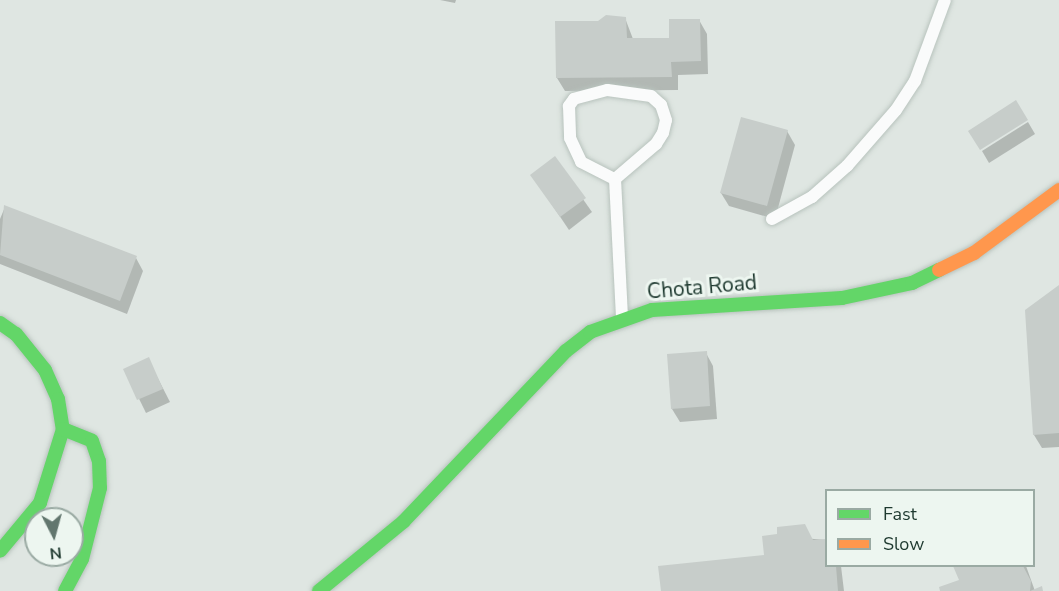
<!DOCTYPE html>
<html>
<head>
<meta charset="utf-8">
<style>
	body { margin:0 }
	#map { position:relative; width:1059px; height:591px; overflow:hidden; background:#dfe6e2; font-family:"Nunito Sans",sans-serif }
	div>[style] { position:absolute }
	.shadow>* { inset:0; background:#0003 }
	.building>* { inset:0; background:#c7cdca }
	.roads { filter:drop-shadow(0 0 2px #b8c3bd) drop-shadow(0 0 2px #b8c3bd) }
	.lane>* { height:12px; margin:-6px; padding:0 6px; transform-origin:6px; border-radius:6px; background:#fafbfb }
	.fast>* { height:14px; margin:-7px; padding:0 7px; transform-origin:7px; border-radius:7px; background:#63d668 }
	.slow>* { height:14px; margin:-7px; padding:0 7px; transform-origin:7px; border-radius:7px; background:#ff974d }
	span { translate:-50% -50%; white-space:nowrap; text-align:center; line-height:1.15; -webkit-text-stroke:6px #edf6f0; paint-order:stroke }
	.street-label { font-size:21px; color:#1e392f }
	.legend { position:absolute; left:825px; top:489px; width:210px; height:78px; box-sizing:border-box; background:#edf6f0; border:2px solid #9aaaa3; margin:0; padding:8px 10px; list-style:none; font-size:18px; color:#1e392f }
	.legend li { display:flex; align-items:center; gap:12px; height:30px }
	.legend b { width:30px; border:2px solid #9aaaa3 }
	.north { position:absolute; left:24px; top:507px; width:60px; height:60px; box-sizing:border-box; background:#edf6f0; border:2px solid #9aaaa3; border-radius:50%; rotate:174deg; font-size:16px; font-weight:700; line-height:24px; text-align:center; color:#1e392f }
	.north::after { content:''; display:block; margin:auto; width:21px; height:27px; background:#62766e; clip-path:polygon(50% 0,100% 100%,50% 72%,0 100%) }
</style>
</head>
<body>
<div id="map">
	<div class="shadow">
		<div style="clip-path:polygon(440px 0,456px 0,455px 3px)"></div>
		<div style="clip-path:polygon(625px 18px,633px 39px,670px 39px,699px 20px,707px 34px,708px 74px,678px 75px,678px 90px,565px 91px,557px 78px,598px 22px)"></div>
		<div style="clip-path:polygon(1028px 122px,1035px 134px,989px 163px,982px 151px)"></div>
		<div style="clip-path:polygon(787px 131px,795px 145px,775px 219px,729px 206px,721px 193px)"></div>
		<div style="clip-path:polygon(554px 158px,592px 212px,569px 230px,532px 175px)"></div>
		<div style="clip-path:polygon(5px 207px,136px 258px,143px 271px,127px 314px,0 264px,0 219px)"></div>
		<div style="clip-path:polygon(1059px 287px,1059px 447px,1042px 448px,1034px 435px)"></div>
		<div style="clip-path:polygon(706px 353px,713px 366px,717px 419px,680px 422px,672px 409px)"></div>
		<div style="clip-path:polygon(148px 359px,170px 402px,146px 413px,125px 370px)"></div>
		<div style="clip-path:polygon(779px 536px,826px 540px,826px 566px,841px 566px,844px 591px,662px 591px,766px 556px)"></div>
		<div style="clip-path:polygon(955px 566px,1026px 566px,1035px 591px,1042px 591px,942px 591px,961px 581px)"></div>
	</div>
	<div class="building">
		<div style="clip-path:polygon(606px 15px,626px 17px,627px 38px,669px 38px,669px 19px,700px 19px,701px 61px,671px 62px,672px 77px,556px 78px,555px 21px,598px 21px)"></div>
		<div style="clip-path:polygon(1016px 100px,1028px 120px,980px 150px,968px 131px)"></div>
		<div style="clip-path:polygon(741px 117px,788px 130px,767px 206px,720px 193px)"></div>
		<div style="clip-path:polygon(555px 156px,586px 198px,560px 217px,530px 175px)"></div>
		<div style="clip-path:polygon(4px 205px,137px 256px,120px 301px,0 255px)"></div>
		<div style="clip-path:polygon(1059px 285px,1059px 433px,1033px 435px,1025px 310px)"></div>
		<div style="clip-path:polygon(707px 351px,710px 406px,671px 409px,667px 354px)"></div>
		<div style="clip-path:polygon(149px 357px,163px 389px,137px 400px,123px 369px)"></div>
		<div style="clip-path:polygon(805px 524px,813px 540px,826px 539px,826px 566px,836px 566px,838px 591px,661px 591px,658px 566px,764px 555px,762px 536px,777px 534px,777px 527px)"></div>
		<div style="clip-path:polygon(953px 566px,1023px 566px,1031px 581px,1030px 591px,1042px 586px,1043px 591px,940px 591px,939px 587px,959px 580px)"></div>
	</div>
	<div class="roads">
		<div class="lane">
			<div style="left:615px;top:179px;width:54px;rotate:-40.5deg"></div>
			<div style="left:656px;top:144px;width:13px;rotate:-58deg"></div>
			<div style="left:663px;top:133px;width:13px;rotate:-77deg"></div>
			<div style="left:666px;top:120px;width:16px;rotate:-108deg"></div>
			<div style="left:661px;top:105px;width:13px;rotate:-138deg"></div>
			<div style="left:651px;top:96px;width:44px;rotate:-172.2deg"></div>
			<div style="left:607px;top:90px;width:34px;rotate:165deg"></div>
			<div style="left:574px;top:99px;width:9px;rotate:126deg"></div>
			<div style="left:569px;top:106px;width:32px;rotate:88deg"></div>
			<div style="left:570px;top:138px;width:26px;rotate:65deg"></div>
			<div style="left:581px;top:162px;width:38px;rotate:27deg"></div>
			<div style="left:615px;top:179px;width:138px;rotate:87.1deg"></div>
			<div style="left:772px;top:219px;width:46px;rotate:-28.8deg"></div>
			<div style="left:812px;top:197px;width:47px;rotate:-41.5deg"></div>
			<div style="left:847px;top:166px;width:74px;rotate:-48.8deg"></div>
			<div style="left:896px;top:110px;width:35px;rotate:-57deg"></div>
			<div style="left:915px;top:81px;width:86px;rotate:-69.7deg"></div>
		</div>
		<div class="fast">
			<div style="left:0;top:323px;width:19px;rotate:35deg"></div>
			<div style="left:16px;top:334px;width:46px;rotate:51.1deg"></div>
			<div style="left:45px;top:370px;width:32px;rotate:66deg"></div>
			<div style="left:58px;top:399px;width:30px;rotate:81deg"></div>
			<div style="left:63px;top:429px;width:77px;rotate:107.3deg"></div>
			<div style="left:40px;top:503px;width:62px;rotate:129.8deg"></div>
			<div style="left:63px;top:429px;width:31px;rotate:22deg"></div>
			<div style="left:92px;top:441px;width:21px;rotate:71deg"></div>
			<div style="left:99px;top:461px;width:27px;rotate:88deg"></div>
			<div style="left:100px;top:488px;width:73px;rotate:104.2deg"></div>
			<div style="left:82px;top:559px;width:36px;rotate:118deg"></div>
			<div style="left:319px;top:591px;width:109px;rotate:-39.4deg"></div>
			<div style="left:403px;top:522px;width:236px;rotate:-46.4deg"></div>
			<div style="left:566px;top:351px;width:31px;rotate:-38deg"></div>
			<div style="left:590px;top:332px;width:66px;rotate:-19.5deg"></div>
			<div style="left:652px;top:310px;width:190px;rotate:-3.6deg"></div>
			<div style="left:842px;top:298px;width:72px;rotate:-12.1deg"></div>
			<div style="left:912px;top:283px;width:30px;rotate:-26deg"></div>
		</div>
		<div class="slow">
			<div style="left:939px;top:270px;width:39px;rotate:-26deg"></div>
			<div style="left:974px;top:253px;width:106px;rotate:-36.5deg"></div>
		</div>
	</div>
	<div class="street-label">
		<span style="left:702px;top:287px;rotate:-5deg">Chota Road</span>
	</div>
	<ul class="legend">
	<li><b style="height:8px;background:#63d668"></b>Fast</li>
	<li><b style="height:8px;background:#ff974d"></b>Slow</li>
	</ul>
	<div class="north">N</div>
</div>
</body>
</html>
